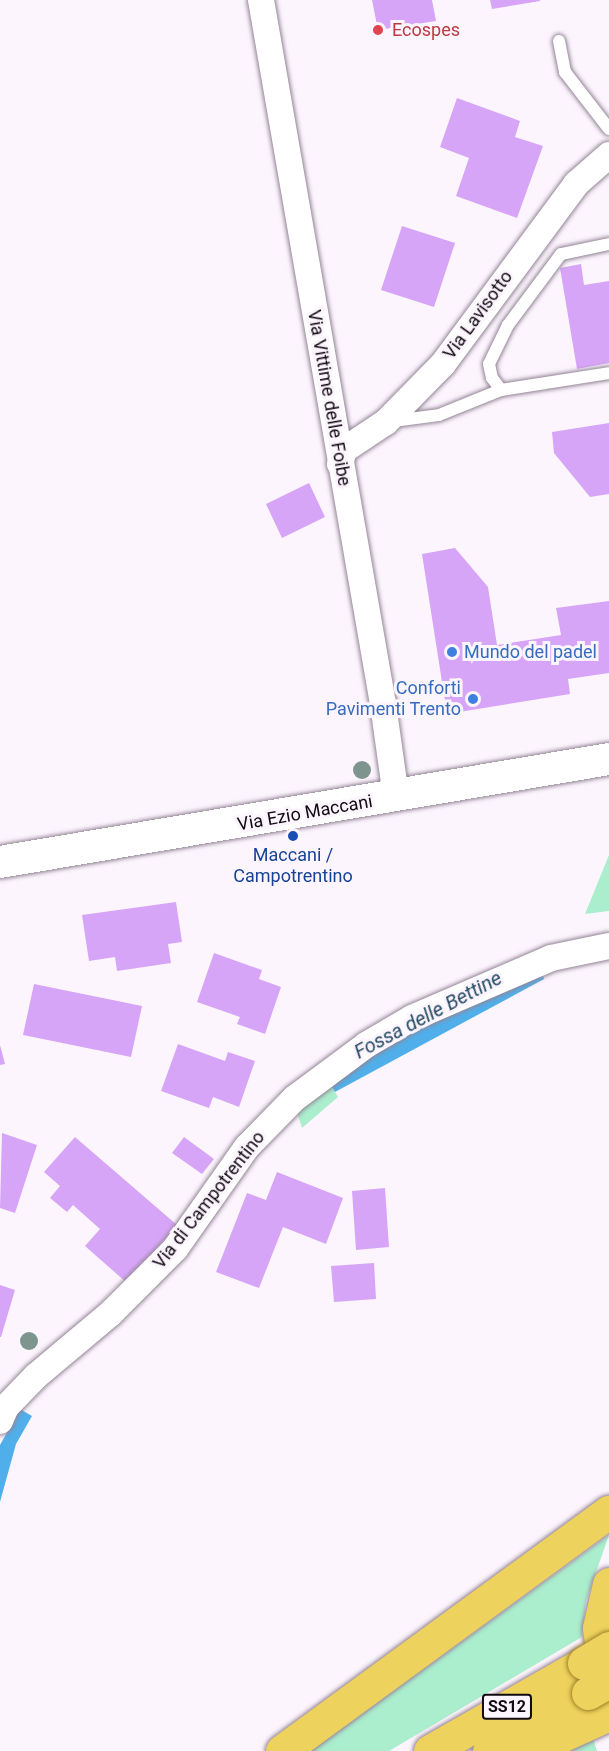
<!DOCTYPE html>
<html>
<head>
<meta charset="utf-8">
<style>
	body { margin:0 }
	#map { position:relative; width:609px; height:1751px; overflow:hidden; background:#fcf5fd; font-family:Roboto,sans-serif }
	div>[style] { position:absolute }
	.green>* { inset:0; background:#aaeece }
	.water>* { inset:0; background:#50afea }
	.building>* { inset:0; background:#d7a5f7 }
	.roads { filter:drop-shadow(0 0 2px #948497) drop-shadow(0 0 2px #948497) }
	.service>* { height:12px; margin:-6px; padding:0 6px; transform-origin:6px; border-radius:6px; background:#fff }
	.minor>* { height:26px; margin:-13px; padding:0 13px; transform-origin:13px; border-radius:13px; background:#fff }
	.tertiary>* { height:32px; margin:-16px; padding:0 16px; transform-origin:16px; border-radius:16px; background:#fff }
	.trunk>* { height:33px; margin:-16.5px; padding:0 16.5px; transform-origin:16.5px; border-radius:16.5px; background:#eed25e }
	.bridges { filter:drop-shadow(0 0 2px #9e8529) drop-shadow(0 0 2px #9e8529) }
	.trunk-bridge>* { height:33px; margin:-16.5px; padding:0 16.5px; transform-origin:16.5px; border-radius:16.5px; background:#eed25e }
	.trees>* { width:18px; height:18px; margin:-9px; border-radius:50%; background:#7e958e }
	.dots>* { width:16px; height:16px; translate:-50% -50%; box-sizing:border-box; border:3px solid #fcf5fd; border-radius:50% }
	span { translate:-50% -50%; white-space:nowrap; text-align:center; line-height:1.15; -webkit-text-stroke:6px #fcf5fd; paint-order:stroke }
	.shield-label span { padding:2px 4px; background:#fcf5fd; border:2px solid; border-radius:4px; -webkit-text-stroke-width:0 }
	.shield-label { font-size:16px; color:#100a11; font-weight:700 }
	.health-label { font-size:18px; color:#be3a42 }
	.left { translate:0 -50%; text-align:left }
	.street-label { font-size:18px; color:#100a11 }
	.shop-label { font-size:18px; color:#366cbe }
	.right { translate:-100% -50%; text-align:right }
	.transit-label { font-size:18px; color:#164399 }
	.water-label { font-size:20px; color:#244b64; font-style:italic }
</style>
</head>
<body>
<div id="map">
	<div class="green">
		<div style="clip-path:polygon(609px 855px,609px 911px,585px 914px)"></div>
		<div style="clip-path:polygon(331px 1086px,338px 1097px,302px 1128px,297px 1112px)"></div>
		<div style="clip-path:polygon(609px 1535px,586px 1601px,582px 1637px,389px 1751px,311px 1751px)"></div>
		<div style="clip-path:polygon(593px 1738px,597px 1751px,565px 1751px)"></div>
	</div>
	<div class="water">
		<div style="clip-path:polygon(541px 969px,544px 979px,335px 1092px,328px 1081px,409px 1034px)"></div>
		<div style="clip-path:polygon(20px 1409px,32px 1416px,16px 1444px,0 1502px,0 1445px)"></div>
	</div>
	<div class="building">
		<div style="clip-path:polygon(372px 0,432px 0,436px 21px,378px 30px)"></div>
		<div style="clip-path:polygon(490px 0,540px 0,540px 1px,492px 9px)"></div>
		<div style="clip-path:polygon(457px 98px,520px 121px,515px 137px,543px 146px,517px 218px,456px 196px,469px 158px,440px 147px)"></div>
		<div style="clip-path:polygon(402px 226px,455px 243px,434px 307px,381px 290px)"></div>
		<div style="clip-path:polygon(581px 264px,584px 285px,609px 281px,609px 363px,577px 369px,560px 268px)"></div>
		<div style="clip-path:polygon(609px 423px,609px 494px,590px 497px,554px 453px,552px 432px)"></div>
		<div style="clip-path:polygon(309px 483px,325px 517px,282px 538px,266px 504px)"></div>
		<div style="clip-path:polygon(455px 548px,488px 587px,497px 645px,561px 635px,556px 608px,609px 601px,609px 673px,568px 679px,570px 694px,447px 714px,422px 554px)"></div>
		<div style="clip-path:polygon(176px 902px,182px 942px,168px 944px,171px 963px,117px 971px,115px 957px,89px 961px,82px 915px)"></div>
		<div style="clip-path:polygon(214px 953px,262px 970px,259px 979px,281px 987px,265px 1034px,237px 1024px,240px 1017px,197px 1002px)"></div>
		<div style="clip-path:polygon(34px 984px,142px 1006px,131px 1057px,23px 1035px)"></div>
		<div style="clip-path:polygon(178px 1044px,225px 1061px,228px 1052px,255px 1061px,239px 1107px,213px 1097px,209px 1108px,161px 1091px)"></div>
		<div style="clip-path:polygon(0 1045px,5px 1064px,0 1065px)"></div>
		<div style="clip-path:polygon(2px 1133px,37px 1145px,15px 1213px,0 1208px)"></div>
		<div style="clip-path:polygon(75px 1137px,177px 1225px,127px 1283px,85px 1246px,100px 1229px,73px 1205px,67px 1212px,50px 1198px,60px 1186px,44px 1172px)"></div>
		<div style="clip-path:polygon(184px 1137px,214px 1159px,202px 1174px,172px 1153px)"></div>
		<div style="clip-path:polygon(277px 1172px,343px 1198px,326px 1244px,283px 1227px,259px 1288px,216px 1272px,247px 1193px,266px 1200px)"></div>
		<div style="clip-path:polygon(385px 1188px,389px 1247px,356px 1250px,352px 1191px)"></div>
		<div style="clip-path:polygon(374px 1263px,376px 1299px,334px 1302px,331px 1266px)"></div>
		<div style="clip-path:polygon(0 1285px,15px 1290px,1px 1337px,0 1337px)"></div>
	</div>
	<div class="roads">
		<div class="service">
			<div style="left:559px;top:41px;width:32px;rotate:79deg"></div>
			<div style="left:565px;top:72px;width:72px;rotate:52.3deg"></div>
			<div style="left:609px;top:244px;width:49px;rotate:168.2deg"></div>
			<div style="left:561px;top:254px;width:89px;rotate:126.7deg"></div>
			<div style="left:508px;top:325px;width:43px;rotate:116deg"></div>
			<div style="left:489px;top:364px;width:14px;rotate:78deg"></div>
			<div style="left:492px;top:378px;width:15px;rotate:53deg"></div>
			<div style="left:501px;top:390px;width:109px;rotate:-8.9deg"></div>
			<div style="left:393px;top:421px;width:46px;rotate:-7.4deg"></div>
			<div style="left:439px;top:415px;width:67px;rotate:-22deg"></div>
		</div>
		<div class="minor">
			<div style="left:261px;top:0;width:714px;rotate:80.17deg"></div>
			<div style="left:383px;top:704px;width:94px;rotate:82deg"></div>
			<div style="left:340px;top:464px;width:15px;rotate:-74deg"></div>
			<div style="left:344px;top:450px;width:50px;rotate:-33.7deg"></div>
			<div style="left:386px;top:422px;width:81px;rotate:-45.5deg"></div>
			<div style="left:443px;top:364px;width:224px;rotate:-53.5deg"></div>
			<div style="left:576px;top:184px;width:44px;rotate:-41.3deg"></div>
			<div style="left:0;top:1421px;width:15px;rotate:-67deg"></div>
			<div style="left:6px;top:1407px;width:43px;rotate:-45.9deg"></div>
			<div style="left:36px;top:1376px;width:98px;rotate:-40deg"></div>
			<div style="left:111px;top:1313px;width:91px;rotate:-45deg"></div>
			<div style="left:175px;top:1249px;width:125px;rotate:-54.8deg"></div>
			<div style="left:247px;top:1147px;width:69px;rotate:-45.6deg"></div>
			<div style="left:295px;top:1098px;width:89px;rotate:-36.7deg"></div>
			<div style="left:366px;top:1045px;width:53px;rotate:-30.4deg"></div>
			<div style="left:412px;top:1018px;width:151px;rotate:-23.3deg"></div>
			<div style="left:551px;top:958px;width:59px;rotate:-11.7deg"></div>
		</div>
		<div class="tertiary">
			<div style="left:0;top:862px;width:618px;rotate:-9.6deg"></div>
		</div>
		<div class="trunk">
			<div style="left:606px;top:1678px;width:50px;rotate:-98deg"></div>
			<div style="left:599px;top:1628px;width:45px;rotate:-77.2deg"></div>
			<div style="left:282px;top:1751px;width:405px;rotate:-36.2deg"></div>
			<div style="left:430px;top:1751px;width:177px;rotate:-29.7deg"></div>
			<div style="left:489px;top:1751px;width:115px;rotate:-30.4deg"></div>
			<div style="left:528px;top:1751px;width:89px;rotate:-24.6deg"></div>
		</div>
	</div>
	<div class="bridges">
		<div class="trunk-bridge">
			<div style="left:584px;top:1663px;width:29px;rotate:-31deg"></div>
			<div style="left:588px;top:1693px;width:24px;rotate:-30deg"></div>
		</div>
	</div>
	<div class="trees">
		<div style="left:362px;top:770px"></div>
		<div style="left:29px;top:1341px"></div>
	</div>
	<div class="dots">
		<div style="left:378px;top:30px;background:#e0444e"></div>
		<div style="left:452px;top:652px;background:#3f7fe0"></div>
		<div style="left:473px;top:699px;background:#3f7fe0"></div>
		<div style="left:293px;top:836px;background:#1a4fb4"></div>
	</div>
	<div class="shield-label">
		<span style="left:507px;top:1707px">SS12</span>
	</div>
	<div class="health-label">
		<span class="left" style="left:392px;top:30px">Ecospes</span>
	</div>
	<div class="street-label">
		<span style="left:478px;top:315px;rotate:-54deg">Via Lavisotto</span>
		<span style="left:329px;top:398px;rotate:80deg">Via Vittime delle Foibe</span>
		<span style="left:305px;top:813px;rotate:-10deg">Via Ezio Maccani</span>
		<span style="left:209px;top:1200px;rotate:-52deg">Via di Campotrentino</span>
	</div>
	<div class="shop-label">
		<span class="left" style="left:464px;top:652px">Mundo del padel</span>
		<span class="right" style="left:461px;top:699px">Conforti<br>Pavimenti Trento</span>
	</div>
	<div class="transit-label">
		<span style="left:293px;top:866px">Maccani /<br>Campotrentino</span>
	</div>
	<div class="water-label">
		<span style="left:428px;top:1015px;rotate:-28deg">Fossa delle Bettine</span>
	</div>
</div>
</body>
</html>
